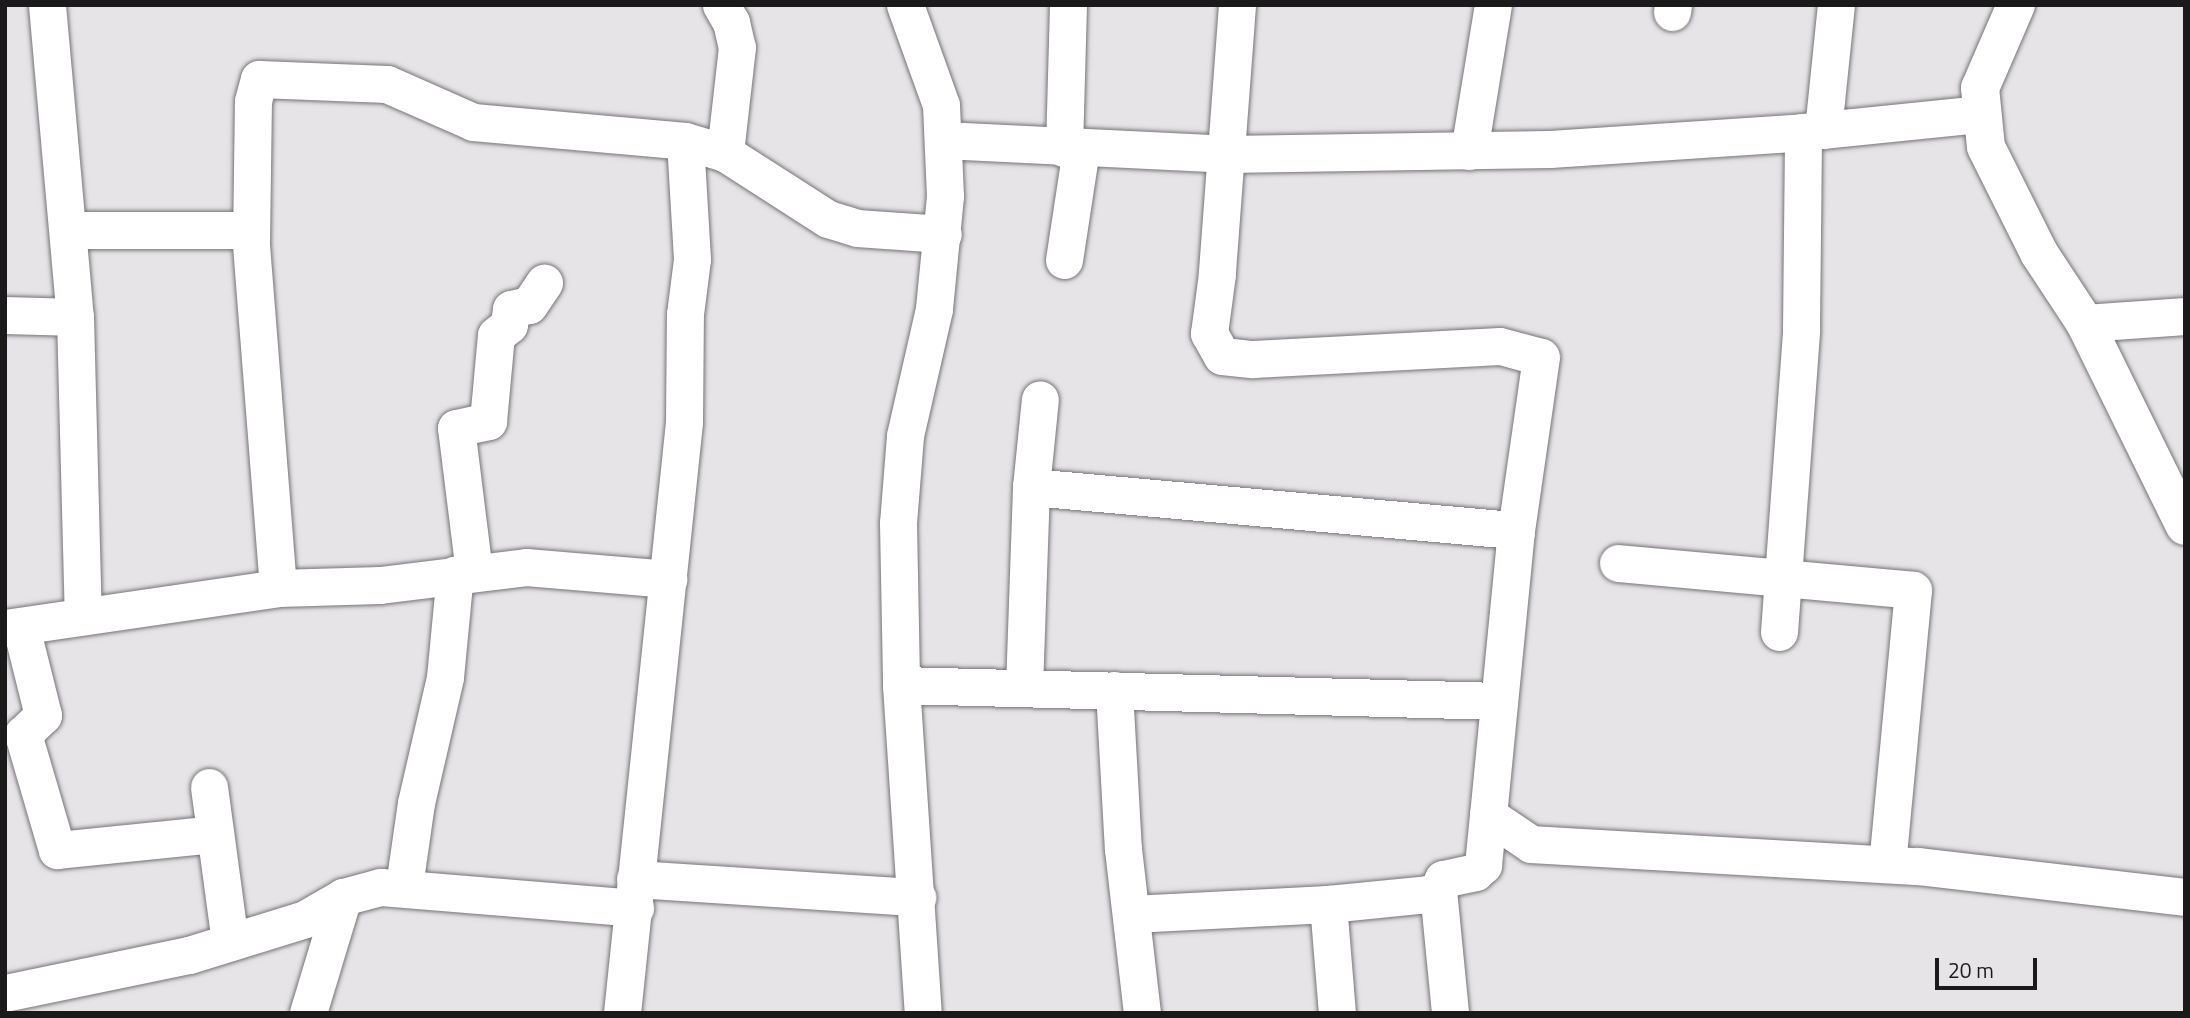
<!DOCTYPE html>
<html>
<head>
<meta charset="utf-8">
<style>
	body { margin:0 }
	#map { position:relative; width:2190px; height:1018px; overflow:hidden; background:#e7e4e8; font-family:"Titillium Web",sans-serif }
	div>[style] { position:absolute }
	.roads { filter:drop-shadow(0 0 2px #767477) drop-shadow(0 0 2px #767477) }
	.minor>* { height:37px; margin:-18.5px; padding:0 18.5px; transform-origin:18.5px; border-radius:18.5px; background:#fff }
	.tertiary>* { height:38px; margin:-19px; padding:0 19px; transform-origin:19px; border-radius:19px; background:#fff }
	span { translate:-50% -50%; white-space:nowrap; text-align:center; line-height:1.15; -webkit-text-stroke:6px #e7e4e8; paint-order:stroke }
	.frame { position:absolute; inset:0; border:7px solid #1b1a1b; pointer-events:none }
	.scale { position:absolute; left:1935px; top:958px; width:102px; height:32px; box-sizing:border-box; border:4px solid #1b1a1b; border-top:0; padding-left:9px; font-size:21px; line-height:24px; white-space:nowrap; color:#1b1a1b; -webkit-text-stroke:5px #e7e4e8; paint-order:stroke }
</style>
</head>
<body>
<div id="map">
	<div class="roads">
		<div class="minor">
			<div style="left:47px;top:5px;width:313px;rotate:84.9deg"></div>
			<div style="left:75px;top:317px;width:298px;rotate:88.5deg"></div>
			<div style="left:721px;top:5px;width:20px;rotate:60deg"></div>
			<div style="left:731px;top:22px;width:26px;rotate:77deg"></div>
			<div style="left:737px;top:47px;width:107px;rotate:96.5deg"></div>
			<div style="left:905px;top:5px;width:106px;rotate:70.2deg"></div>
			<div style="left:941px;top:105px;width:91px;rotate:87.5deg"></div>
			<div style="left:945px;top:196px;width:114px;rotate:95.6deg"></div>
			<div style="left:934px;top:309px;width:130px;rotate:102.9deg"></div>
			<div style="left:905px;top:436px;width:87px;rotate:94.6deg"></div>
			<div style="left:898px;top:523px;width:162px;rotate:88.9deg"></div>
			<div style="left:901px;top:685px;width:329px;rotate:86.2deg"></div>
			<div style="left:1237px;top:5px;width:270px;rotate:94.3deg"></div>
			<div style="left:1217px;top:274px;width:60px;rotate:97.7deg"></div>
			<div style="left:1209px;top:333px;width:26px;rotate:61deg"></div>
			<div style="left:1222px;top:356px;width:31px;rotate:6deg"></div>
			<div style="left:1253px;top:359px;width:247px;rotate:-3deg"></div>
			<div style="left:1500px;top:346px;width:42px;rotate:15deg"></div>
			<div style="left:1541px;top:357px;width:175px;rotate:98.2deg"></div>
			<div style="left:1516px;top:530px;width:286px;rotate:95.6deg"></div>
			<div style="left:1488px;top:815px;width:52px;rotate:34deg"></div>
			<div style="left:1531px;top:844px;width:388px;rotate:3.3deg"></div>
			<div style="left:1918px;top:866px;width:269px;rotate:6.6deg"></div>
			<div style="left:1672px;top:12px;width:7px;rotate:-82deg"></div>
			<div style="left:1823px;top:130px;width:126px;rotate:-84.1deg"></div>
			<div style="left:943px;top:140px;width:283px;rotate:2.8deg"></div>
			<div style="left:1226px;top:154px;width:324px;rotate:-0.9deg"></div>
			<div style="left:1550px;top:149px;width:254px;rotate:-3.8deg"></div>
			<div style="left:1803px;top:132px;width:178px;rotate:-5.8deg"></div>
			<div style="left:1064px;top:148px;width:143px;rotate:-88.4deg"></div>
			<div style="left:1469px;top:151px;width:148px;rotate:-80.7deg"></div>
			<div style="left:68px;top:230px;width:183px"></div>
			<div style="left:1064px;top:260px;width:112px;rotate:-81.3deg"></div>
			<div style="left:5px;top:315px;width:70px;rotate:1.6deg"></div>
			<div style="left:2085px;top:323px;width:100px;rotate:-4deg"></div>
			<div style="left:1031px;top:487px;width:487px;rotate:5.1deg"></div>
			<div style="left:1618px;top:563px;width:296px;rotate:5.2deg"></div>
			<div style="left:1913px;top:590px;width:275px;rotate:95.4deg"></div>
			<div style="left:474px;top:572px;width:145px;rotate:-97.1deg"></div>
			<div style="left:456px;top:428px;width:33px;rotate:-12deg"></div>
			<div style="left:488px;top:421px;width:86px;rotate:-84.7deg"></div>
			<div style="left:496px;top:335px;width:16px;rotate:-38deg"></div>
			<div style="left:509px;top:325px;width:16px;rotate:-83deg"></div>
			<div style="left:511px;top:309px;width:18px;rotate:-13deg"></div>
			<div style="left:529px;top:305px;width:27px;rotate:-56deg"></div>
			<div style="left:278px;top:588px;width:347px;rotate:-94.5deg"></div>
			<div style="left:251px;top:242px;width:141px;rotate:-89.2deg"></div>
			<div style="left:253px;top:101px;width:23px;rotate:-75deg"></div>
			<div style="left:259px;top:79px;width:128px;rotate:2.2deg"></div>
			<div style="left:387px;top:84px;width:94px;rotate:23.8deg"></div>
			<div style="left:473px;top:122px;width:213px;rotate:5.1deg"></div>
			<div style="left:685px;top:141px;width:42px;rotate:16.7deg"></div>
			<div style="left:725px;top:153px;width:122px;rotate:32.7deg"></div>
			<div style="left:828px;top:219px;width:30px;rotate:17deg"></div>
			<div style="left:857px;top:228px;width:86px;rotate:4deg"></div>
			<div style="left:21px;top:627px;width:91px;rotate:76deg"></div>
			<div style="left:43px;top:715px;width:28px;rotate:136deg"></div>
			<div style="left:23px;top:734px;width:121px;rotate:73.7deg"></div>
			<div style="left:57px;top:850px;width:159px;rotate:-5.8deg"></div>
			<div style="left:5px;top:628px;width:276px;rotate:-8.3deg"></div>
			<div style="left:278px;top:588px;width:102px;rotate:-1.7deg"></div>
			<div style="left:380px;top:585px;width:147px;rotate:-7deg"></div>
			<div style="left:526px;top:567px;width:143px;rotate:4.8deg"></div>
			<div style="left:1779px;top:632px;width:304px;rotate:-85.8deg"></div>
			<div style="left:1801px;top:329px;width:197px;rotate:-89.4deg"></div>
			<div style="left:901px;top:685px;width:598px;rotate:1.53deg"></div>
			<div style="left:1024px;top:688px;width:201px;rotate:-88deg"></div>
			<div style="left:1031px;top:487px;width:88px;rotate:-84.2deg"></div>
			<div style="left:1114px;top:690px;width:159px;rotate:86.8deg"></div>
			<div style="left:1123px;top:849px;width:165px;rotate:83.4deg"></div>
			<div style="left:209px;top:787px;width:156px;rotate:82.3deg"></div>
			<div style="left:635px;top:879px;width:283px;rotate:3.7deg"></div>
			<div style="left:404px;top:886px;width:84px;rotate:-81.8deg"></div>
			<div style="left:416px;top:803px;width:129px;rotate:-77deg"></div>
			<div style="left:445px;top:677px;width:103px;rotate:-84.5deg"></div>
			<div style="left:1438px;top:890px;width:124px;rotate:84.4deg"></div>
			<div style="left:1328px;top:904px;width:109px;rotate:85.3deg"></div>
			<div style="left:1132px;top:914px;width:196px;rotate:-2.9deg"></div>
			<div style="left:1328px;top:904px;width:100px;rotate:-5.7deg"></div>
			<div style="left:1428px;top:894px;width:11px;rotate:-22deg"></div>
			<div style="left:1438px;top:890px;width:12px;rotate:-66deg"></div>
			<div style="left:1443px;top:879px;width:33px;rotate:-12deg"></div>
			<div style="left:1475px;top:872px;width:11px;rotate:-41deg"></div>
			<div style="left:1483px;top:865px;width:50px;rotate:-84.3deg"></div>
			<div style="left:5px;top:993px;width:188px;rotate:-11.7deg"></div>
			<div style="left:189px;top:955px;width:121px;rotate:-17.2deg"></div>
			<div style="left:305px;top:919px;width:44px;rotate:-30.1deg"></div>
			<div style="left:343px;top:897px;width:39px;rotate:-15deg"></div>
			<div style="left:381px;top:887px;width:255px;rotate:4.7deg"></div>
			<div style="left:308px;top:1013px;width:121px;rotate:-73.2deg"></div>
			<div style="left:622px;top:1013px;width:594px;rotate:-84.01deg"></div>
			<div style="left:684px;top:422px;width:108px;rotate:-89.5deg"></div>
			<div style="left:685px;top:314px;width:55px;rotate:-82.7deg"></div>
			<div style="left:692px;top:259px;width:118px;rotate:-93.4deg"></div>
		</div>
		<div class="tertiary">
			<div style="left:2016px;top:5px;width:90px;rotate:113.4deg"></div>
			<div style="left:1980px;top:88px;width:59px;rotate:84.2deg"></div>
			<div style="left:1986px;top:147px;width:119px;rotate:63.4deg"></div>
			<div style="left:2039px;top:253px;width:84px;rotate:56.7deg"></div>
			<div style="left:2085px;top:323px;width:226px;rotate:63.8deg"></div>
		</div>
	</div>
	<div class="frame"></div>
	<div class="scale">20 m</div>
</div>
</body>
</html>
